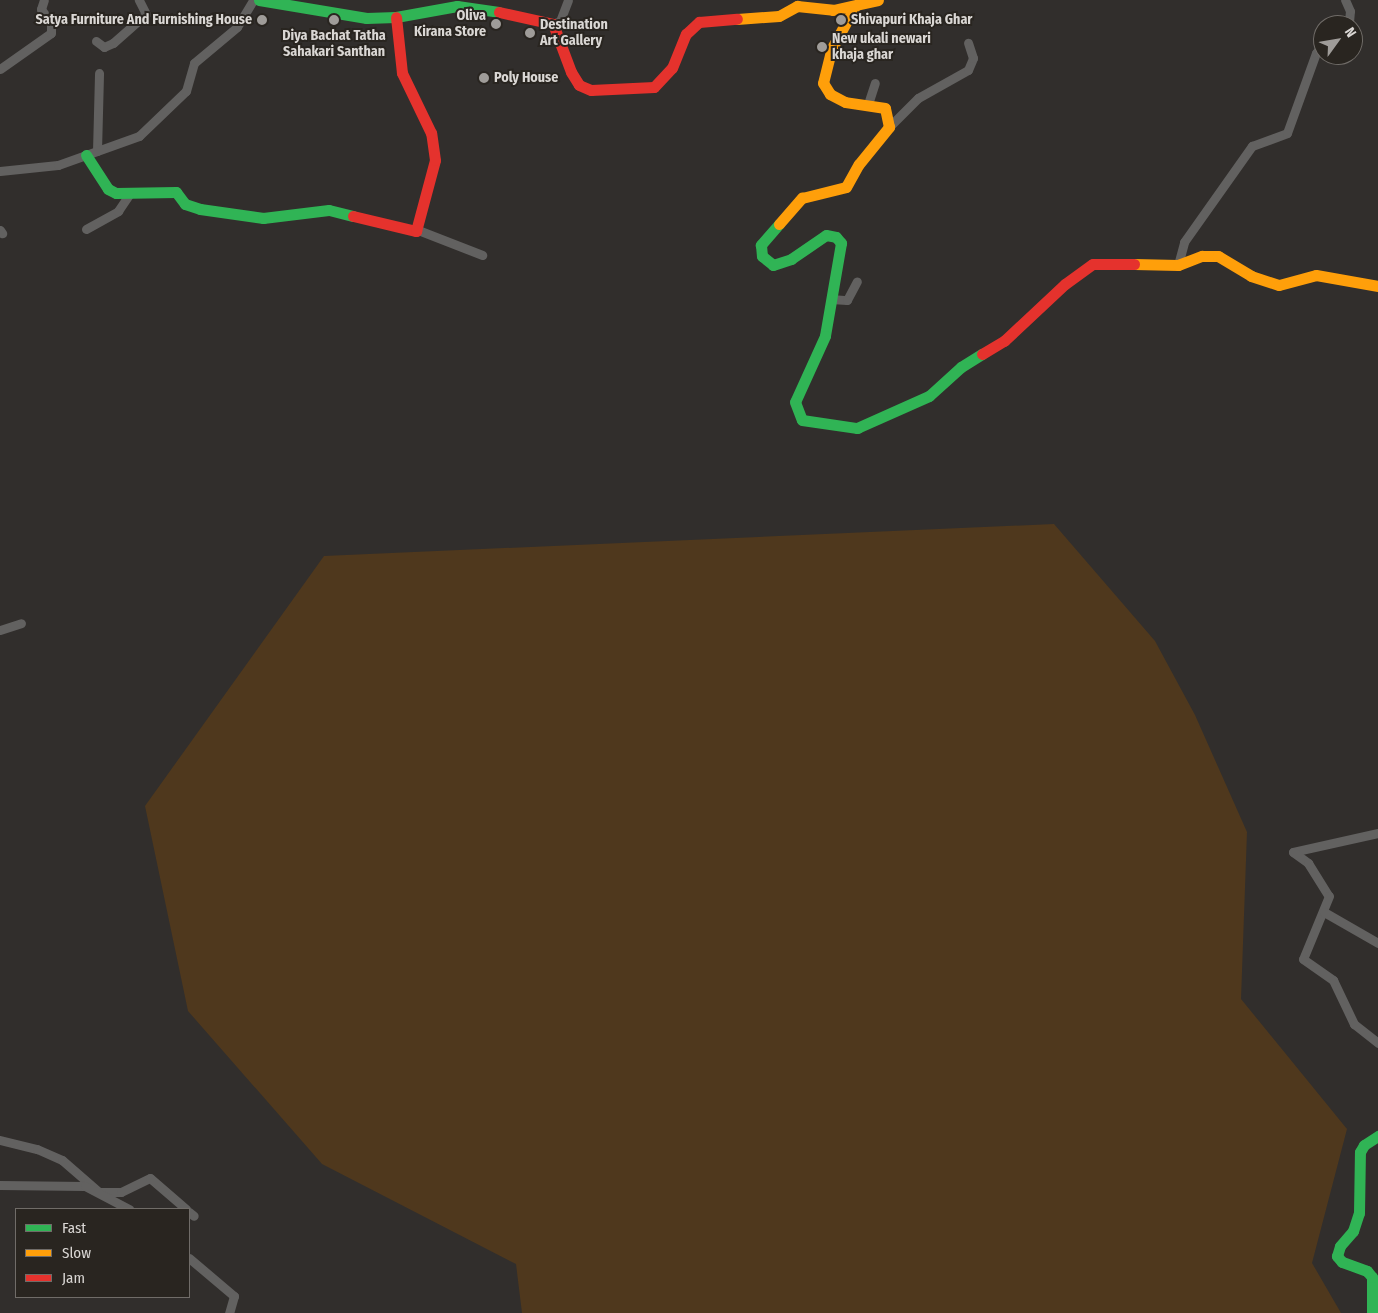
<!DOCTYPE html>
<html>
<head>
<meta charset="utf-8">
<style>
	body { margin:0 }
	#map { position:relative; width:1378px; height:1313px; overflow:hidden; background:#312e2c; font-family:"Fira Sans Condensed",sans-serif }
	div>[style] { position:absolute }
	.green>* { inset:0; background:#4f381d }
	.street>* { height:9px; margin:-4.5px; padding:0 4.5px; transform-origin:4.5px; border-radius:4.5px; background:#626160 }
	.fast>* { height:11px; margin:-5.5px; padding:0 5.5px; transform-origin:5.5px; border-radius:5.5px; background:#30b455 }
	.slow>* { height:11px; margin:-5.5px; padding:0 5.5px; transform-origin:5.5px; border-radius:5.5px; background:#ff9f0a }
	.jam>* { height:11px; margin:-5.5px; padding:0 5.5px; transform-origin:5.5px; border-radius:5.5px; background:#e5322d }
	.dots>* { width:14px; height:14px; translate:-50% -50%; box-sizing:border-box; border:2px solid #292520; border-radius:50% }
	span { translate:-50% -50%; white-space:nowrap; text-align:center; line-height:1.15; -webkit-text-stroke:4px #292520; paint-order:stroke }
	.poi-label { font-size:14px; color:#dad7d4; font-weight:700 }
	.right { translate:-100% -50%; text-align:right }
	.left { translate:0 -50%; text-align:left }
	.legend { position:absolute; left:15px; top:1208px; width:175px; height:90px; box-sizing:border-box; background:#292520; border:1px solid #706c68; margin:0; padding:6px 9px; list-style:none; font-size:15px; color:#dad7d4 }
	.legend li { display:flex; align-items:center; gap:10px; height:25px }
	.legend b { width:25px; border:1px solid #706c68 }
	.north { position:absolute; left:1313px; top:15px; width:50px; height:50px; box-sizing:border-box; background:#292520; border:1px solid #706c68; border-radius:50%; rotate:58deg; font-size:14px; font-weight:700; line-height:20px; text-align:center; color:#dad7d4 }
	.north::after { content:''; display:block; margin:auto; width:18px; height:22px; background:#9f9c99; clip-path:polygon(50% 0,100% 100%,50% 72%,0 100%) }
</style>
</head>
<body>
<div id="map">
	<div class="green">
		<div style="clip-path:polygon(1054px 524px,1155px 641px,1195px 715px,1247px 832px,1241px 999px,1347px 1129px,1312px 1263px,1341px 1313px,522px 1313px,516px 1264px,322px 1164px,188px 1011px,145px 806px,324px 556px)"></div>
	</div>
	<div class="street">
		<div style="left:553px;top:24px;width:8px;rotate:-23deg"></div>
		<div style="left:560px;top:21px;width:22px;rotate:-69deg"></div>
		<div style="left:1344px;top:25px;width:6px;rotate:-31deg"></div>
		<div style="left:1349px;top:22px;width:11px;rotate:-85deg"></div>
		<div style="left:1350px;top:11px;width:12px;rotate:-114deg"></div>
		<div style="left:96px;top:41px;width:10px;rotate:37deg"></div>
		<div style="left:104px;top:47px;width:10px;rotate:-24deg"></div>
		<div style="left:113px;top:43px;width:44px;rotate:-41.3deg"></div>
		<div style="left:146px;top:14px;width:16px;rotate:-117deg"></div>
		<div style="left:0;top:69px;width:62px;rotate:-35.2deg"></div>
		<div style="left:51px;top:33px;width:10px;rotate:-90deg"></div>
		<div style="left:51px;top:23px;width:17px;rotate:-126deg"></div>
		<div style="left:41px;top:9px;width:9px;rotate:-72deg"></div>
		<div style="left:868px;top:104px;width:22px;rotate:-72deg"></div>
		<div style="left:889px;top:127px;width:41px;rotate:-45deg"></div>
		<div style="left:918px;top:98px;width:57px;rotate:-29.2deg"></div>
		<div style="left:968px;top:70px;width:13px;rotate:-67deg"></div>
		<div style="left:973px;top:58px;width:16px;rotate:-108deg"></div>
		<div style="left:97px;top:151px;width:78px;rotate:-88.5deg"></div>
		<div style="left:0;top:171px;width:58px;rotate:-5.9deg"></div>
		<div style="left:58px;top:165px;width:86px;rotate:-19.7deg"></div>
		<div style="left:139px;top:136px;width:65px;rotate:-43.8deg"></div>
		<div style="left:186px;top:91px;width:29px;rotate:-74deg"></div>
		<div style="left:194px;top:63px;width:56px;rotate:-39.9deg"></div>
		<div style="left:237px;top:27px;width:31px;rotate:-59deg"></div>
		<div style="left:86px;top:229px;width:37px;rotate:-29deg"></div>
		<div style="left:118px;top:211px;width:23px;rotate:-56deg"></div>
		<div style="left:0;top:230px;width:4px;rotate:56deg"></div>
		<div style="left:418px;top:230px;width:69px;rotate:21.3deg"></div>
		<div style="left:1178px;top:265px;width:24px;rotate:-75deg"></div>
		<div style="left:1184px;top:242px;width:118px;rotate:-54.7deg"></div>
		<div style="left:1252px;top:146px;width:37px;rotate:-20deg"></div>
		<div style="left:1287px;top:133px;width:85px;rotate:-70.1deg"></div>
		<div style="left:1316px;top:53px;width:11px;rotate:-52deg"></div>
		<div style="left:831px;top:299px;width:16px;rotate:4deg"></div>
		<div style="left:847px;top:300px;width:21px;rotate:-62deg"></div>
		<div style="left:0;top:630px;width:22px;rotate:-18deg"></div>
		<div style="left:1378px;top:833px;width:87px;rotate:167.4deg"></div>
		<div style="left:1293px;top:852px;width:19px;rotate:36deg"></div>
		<div style="left:1308px;top:863px;width:39px;rotate:58deg"></div>
		<div style="left:1329px;top:896px;width:68px;rotate:112.4deg"></div>
		<div style="left:1303px;top:959px;width:37px;rotate:35deg"></div>
		<div style="left:1333px;top:980px;width:49px;rotate:64.5deg"></div>
		<div style="left:1354px;top:1024px;width:31px;rotate:38deg"></div>
		<div style="left:1324px;top:912px;width:62px;rotate:29.9deg"></div>
		<div style="left:0;top:1140px;width:38px;rotate:14deg"></div>
		<div style="left:37px;top:1149px;width:27px;rotate:24deg"></div>
		<div style="left:62px;top:1160px;width:49px;rotate:40.9deg"></div>
		<div style="left:99px;top:1192px;width:22px"></div>
		<div style="left:121px;top:1192px;width:32px;rotate:-26deg"></div>
		<div style="left:150px;top:1178px;width:48px;rotate:40.7deg"></div>
		<div style="left:0;top:1185px;width:85px;rotate:0.7deg"></div>
		<div style="left:85px;top:1186px;width:50px;rotate:27.6deg"></div>
		<div style="left:189px;top:1212px;width:6px;rotate:39deg"></div>
		<div style="left:189px;top:1258px;width:59px;rotate:40.2deg"></div>
		<div style="left:234px;top:1296px;width:18px;rotate:106deg"></div>
	</div>
	<div class="fast">
		<div style="left:259px;top:0;width:109px;rotate:9.5deg"></div>
		<div style="left:366px;top:18px;width:30px;rotate:-2deg"></div>
		<div style="left:396px;top:17px;width:62px;rotate:-10.2deg"></div>
		<div style="left:457px;top:6px;width:42px;rotate:8.1deg"></div>
		<div style="left:86px;top:155px;width:40px;rotate:57.1deg"></div>
		<div style="left:108px;top:189px;width:9px;rotate:27deg"></div>
		<div style="left:116px;top:193px;width:60px;rotate:-1deg"></div>
		<div style="left:176px;top:192px;width:15px;rotate:53deg"></div>
		<div style="left:185px;top:204px;width:16px;rotate:18deg"></div>
		<div style="left:200px;top:209px;width:64px;rotate:8.1deg"></div>
		<div style="left:263px;top:218px;width:66px;rotate:-6.9deg"></div>
		<div style="left:329px;top:210px;width:25px;rotate:14deg"></div>
		<div style="left:779px;top:224px;width:28px;rotate:131deg"></div>
		<div style="left:761px;top:245px;width:11px;rotate:85deg"></div>
		<div style="left:762px;top:256px;width:14px;rotate:39deg"></div>
		<div style="left:773px;top:265px;width:19px;rotate:-18deg"></div>
		<div style="left:791px;top:259px;width:42px;rotate:-34.4deg"></div>
		<div style="left:826px;top:235px;width:10px;rotate:11deg"></div>
		<div style="left:836px;top:237px;width:8px;rotate:50deg"></div>
		<div style="left:841px;top:243px;width:94px;rotate:99.8deg"></div>
		<div style="left:825px;top:336px;width:72px;rotate:114.4deg"></div>
		<div style="left:795px;top:402px;width:19px;rotate:69deg"></div>
		<div style="left:802px;top:420px;width:56px;rotate:8.3deg"></div>
		<div style="left:857px;top:428px;width:79px;rotate:-24deg"></div>
		<div style="left:929px;top:396px;width:43px;rotate:-42.2deg"></div>
		<div style="left:961px;top:367px;width:25px;rotate:-32deg"></div>
		<div style="left:1372px;top:1313px;width:36px;rotate:-90deg"></div>
		<div style="left:1372px;top:1277px;width:8px;rotate:-130deg"></div>
		<div style="left:1367px;top:1271px;width:27px;rotate:-160deg"></div>
		<div style="left:1342px;top:1262px;width:8px;rotate:-130deg"></div>
		<div style="left:1337px;top:1256px;width:10px;rotate:-73deg"></div>
		<div style="left:1340px;top:1246px;width:20px;rotate:-49deg"></div>
		<div style="left:1353px;top:1231px;width:19px;rotate:-72deg"></div>
		<div style="left:1359px;top:1213px;width:61px;rotate:-89.1deg"></div>
		<div style="left:1360px;top:1152px;width:8px;rotate:-60deg"></div>
		<div style="left:1364px;top:1145px;width:17px;rotate:-33deg"></div>
	</div>
	<div class="slow">
		<div style="left:737px;top:19px;width:42px;rotate:-4.1deg"></div>
		<div style="left:779px;top:16px;width:21px;rotate:-29deg"></div>
		<div style="left:797px;top:6px;width:36px;rotate:6deg"></div>
		<div style="left:833px;top:10px;width:46px;rotate:-12.5deg"></div>
		<div style="left:779px;top:224px;width:35px;rotate:-49deg"></div>
		<div style="left:802px;top:198px;width:45px;rotate:-14deg"></div>
		<div style="left:846px;top:187px;width:26px;rotate:-61deg"></div>
		<div style="left:859px;top:164px;width:48px;rotate:-51deg"></div>
		<div style="left:889px;top:127px;width:19px;rotate:-102deg"></div>
		<div style="left:885px;top:108px;width:40px;rotate:-171.5deg"></div>
		<div style="left:845px;top:102px;width:17px;rotate:-152deg"></div>
		<div style="left:830px;top:94px;width:13px;rotate:-122deg"></div>
		<div style="left:823px;top:83px;width:36px;rotate:-76deg"></div>
		<div style="left:832px;top:48px;width:48px;rotate:-61.3deg"></div>
		<div style="left:1134px;top:264px;width:44px;rotate:1.3deg"></div>
		<div style="left:1178px;top:265px;width:26px;rotate:-21deg"></div>
		<div style="left:1202px;top:256px;width:16px"></div>
		<div style="left:1218px;top:256px;width:39px;rotate:31deg"></div>
		<div style="left:1251px;top:276px;width:29px;rotate:18deg"></div>
		<div style="left:1279px;top:285px;width:38px;rotate:-15deg"></div>
		<div style="left:1316px;top:275px;width:63px;rotate:10.1deg"></div>
	</div>
	<div class="jam">
		<div style="left:499px;top:12px;width:55px;rotate:12.5deg"></div>
		<div style="left:553px;top:24px;width:51px;rotate:69.4deg"></div>
		<div style="left:571px;top:72px;width:15px;rotate:58deg"></div>
		<div style="left:579px;top:85px;width:13px;rotate:23deg"></div>
		<div style="left:591px;top:90px;width:63px;rotate:-2.7deg"></div>
		<div style="left:654px;top:87px;width:26px;rotate:-47deg"></div>
		<div style="left:672px;top:68px;width:37px;rotate:-68deg"></div>
		<div style="left:686px;top:34px;width:18px;rotate:-43deg"></div>
		<div style="left:699px;top:22px;width:38px;rotate:-5deg"></div>
		<div style="left:353px;top:216px;width:65px;rotate:13.4deg"></div>
		<div style="left:416px;top:231px;width:73px;rotate:-75deg"></div>
		<div style="left:435px;top:160px;width:27px;rotate:-98deg"></div>
		<div style="left:431px;top:133px;width:67px;rotate:-115.8deg"></div>
		<div style="left:402px;top:73px;width:56px;rotate:-96.1deg"></div>
		<div style="left:982px;top:354px;width:26px;rotate:-31deg"></div>
		<div style="left:1004px;top:341px;width:83px;rotate:-43.1deg"></div>
		<div style="left:1065px;top:284px;width:34px;rotate:-36deg"></div>
		<div style="left:1093px;top:264px;width:41px"></div>
	</div>
	<div class="dots">
		<div style="left:262px;top:20px;background:#9f9c99"></div>
		<div style="left:334px;top:20px;background:#9f9c99"></div>
		<div style="left:841px;top:20px;background:#9f9c99"></div>
		<div style="left:496px;top:24px;background:#9f9c99"></div>
		<div style="left:530px;top:33px;background:#9f9c99"></div>
		<div style="left:822px;top:47px;background:#9f9c99"></div>
		<div style="left:484px;top:78px;background:#9f9c99"></div>
	</div>
	<div class="poi-label">
		<span class="right" style="left:486px;top:24px">Oliva<br>Kirana Store</span>
		<span class="right" style="left:252px;top:20px">Satya Furniture And Furnishing House</span>
		<span class="left" style="left:851px;top:20px">Shivapuri Khaja Ghar</span>
		<span class="left" style="left:540px;top:33px">Destination<br>Art Gallery</span>
		<span style="left:334px;top:44px">Diya Bachat Tatha<br>Sahakari Santhan</span>
		<span class="left" style="left:832px;top:47px">New ukali newari<br>khaja ghar</span>
		<span class="left" style="left:494px;top:78px">Poly House</span>
	</div>
	<ul class="legend">
	<li><b style="height:6px;background:#30b455"></b>Fast</li>
	<li><b style="height:6px;background:#ff9f0a"></b>Slow</li>
	<li><b style="height:6px;background:#e5322d"></b>Jam</li>
	</ul>
	<div class="north">N</div>
</div>
</body>
</html>
